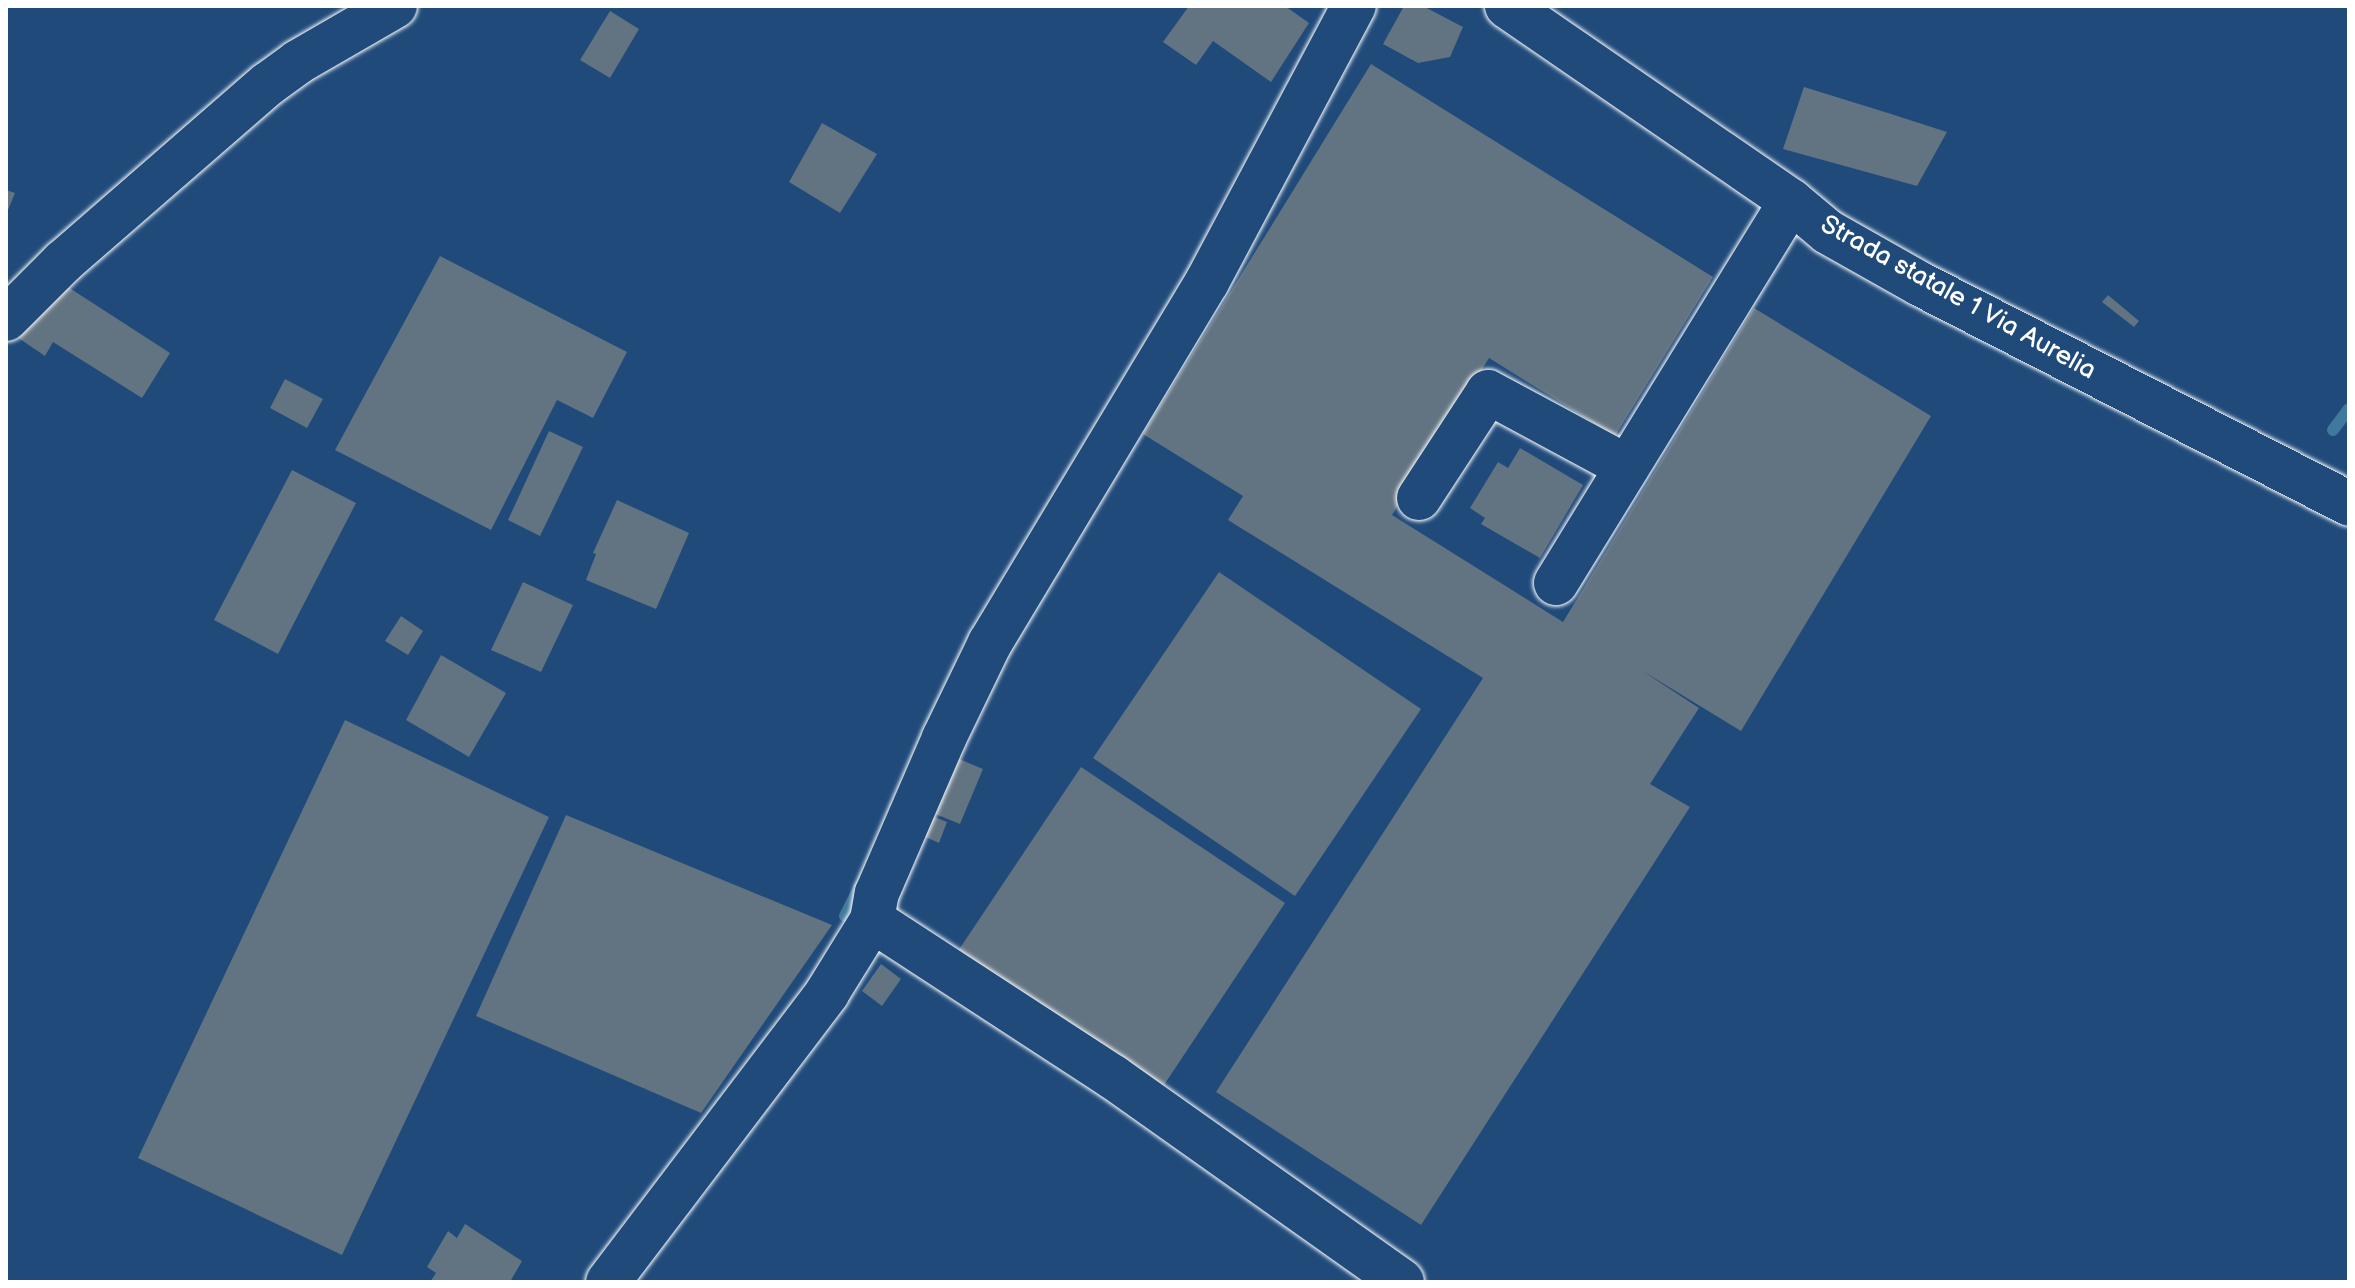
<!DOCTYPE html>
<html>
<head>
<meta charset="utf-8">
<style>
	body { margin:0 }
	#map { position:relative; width:2355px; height:1288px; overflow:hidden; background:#1f4a7a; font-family:"Balsamiq Sans",sans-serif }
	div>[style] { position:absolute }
	.stream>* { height:12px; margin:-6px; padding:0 6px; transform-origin:6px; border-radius:6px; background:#41799c }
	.building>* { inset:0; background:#627382 }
	.roads { filter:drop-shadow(0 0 2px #fff) drop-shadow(0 0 2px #fff) }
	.minor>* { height:44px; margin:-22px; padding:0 22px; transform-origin:22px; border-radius:22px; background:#1f4a7a }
	.major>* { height:44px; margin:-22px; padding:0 22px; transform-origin:22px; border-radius:22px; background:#1f4a7a }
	span { translate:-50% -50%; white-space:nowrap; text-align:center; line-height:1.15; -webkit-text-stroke:8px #1f4a7a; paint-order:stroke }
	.street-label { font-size:26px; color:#fff }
	.frame { position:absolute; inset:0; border:8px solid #fff; pointer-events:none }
</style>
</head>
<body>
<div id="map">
	<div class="stream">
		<div style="left:2333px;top:430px;width:26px;rotate:-53deg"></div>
		<div style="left:845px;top:916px;width:33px;rotate:-63deg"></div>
	</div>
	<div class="building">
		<div style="clip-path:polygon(1189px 6px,1285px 6px,1309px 23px,1271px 82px,1213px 41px,1196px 65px,1163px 42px)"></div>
		<div style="clip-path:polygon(1404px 6px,1423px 6px,1463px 27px,1450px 57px,1418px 63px,1383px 44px)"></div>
		<div style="clip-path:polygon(610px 11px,639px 29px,610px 78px,580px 60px)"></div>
		<div style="clip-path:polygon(1371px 64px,1713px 277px,1615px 436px,1489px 358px,1392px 515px,1563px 622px,1754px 308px,1931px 416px,1741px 731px,1641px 670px,1699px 708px,1650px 784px,1690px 807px,1421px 1225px,1216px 1092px,1483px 678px,1228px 520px,1243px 496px,1143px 434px)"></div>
		<div style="clip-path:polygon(1804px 87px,1888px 113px,1947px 132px,1917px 186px,1783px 149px)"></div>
		<div style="clip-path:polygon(822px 123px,877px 154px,840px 213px,789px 182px)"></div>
		<div style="clip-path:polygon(6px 190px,15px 193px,6px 215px)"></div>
		<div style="clip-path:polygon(440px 256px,627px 352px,593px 418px,557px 400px,491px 530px,335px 450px)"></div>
		<div style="clip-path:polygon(54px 278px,170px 353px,142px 398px,53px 342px,45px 356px,17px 337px)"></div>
		<div style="clip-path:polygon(2108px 295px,2139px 321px,2134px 327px,2102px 302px)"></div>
		<div style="clip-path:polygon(285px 379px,323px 399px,307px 428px,270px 408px)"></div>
		<div style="clip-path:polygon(549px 431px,583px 447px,540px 536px,508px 520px)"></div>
		<div style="clip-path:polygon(1520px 448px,1583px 485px,1540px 558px,1481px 524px,1485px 518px,1470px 508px,1498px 462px,1508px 468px)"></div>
		<div style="clip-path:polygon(292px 470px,356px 503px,278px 654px,214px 620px)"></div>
		<div style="clip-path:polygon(617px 500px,689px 533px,656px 609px,586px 580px,596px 554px,593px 553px)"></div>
		<div style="clip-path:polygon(1219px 572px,1421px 709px,1295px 896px,1093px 758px)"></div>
		<div style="clip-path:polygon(523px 582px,573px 605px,541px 672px,491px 650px)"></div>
		<div style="clip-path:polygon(401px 616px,423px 631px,408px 655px,385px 641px)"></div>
		<div style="clip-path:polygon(441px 655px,506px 693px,469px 757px,406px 720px)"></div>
		<div style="clip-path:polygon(345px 720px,549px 817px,342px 1255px,138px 1158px)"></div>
		<div style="clip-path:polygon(952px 756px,983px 769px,960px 824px,928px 811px)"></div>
		<div style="clip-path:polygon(1081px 767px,1285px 903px,1162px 1088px,958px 951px)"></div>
		<div style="clip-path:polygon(927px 814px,947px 822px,939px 843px,919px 834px)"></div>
		<div style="clip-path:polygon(566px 815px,832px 925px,701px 1113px,476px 1016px)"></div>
		<div style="clip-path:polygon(881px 964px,901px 979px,882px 1006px,862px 991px)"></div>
		<div style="clip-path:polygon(465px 1224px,522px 1261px,510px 1282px,430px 1282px,436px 1273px,427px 1267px,448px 1231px,457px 1238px)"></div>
	</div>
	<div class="roads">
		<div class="minor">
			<div style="left:6px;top:319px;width:81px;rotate:-45deg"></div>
			<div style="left:63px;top:262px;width:271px;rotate:-41deg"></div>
			<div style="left:268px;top:84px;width:37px;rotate:-36deg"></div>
			<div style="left:298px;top:62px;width:112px;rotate:-30deg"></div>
			<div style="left:1419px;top:498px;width:126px;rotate:-56.9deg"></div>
			<div style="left:1488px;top:392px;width:158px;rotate:28.3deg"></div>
			<div style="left:1556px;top:583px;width:448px;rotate:-58.4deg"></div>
			<div style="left:872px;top:920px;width:288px;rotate:33.1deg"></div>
			<div style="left:1113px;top:1077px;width:354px;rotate:35.3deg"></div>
			<div style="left:608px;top:1282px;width:363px;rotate:-52.8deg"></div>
			<div style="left:827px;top:993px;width:86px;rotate:-58.3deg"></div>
			<div style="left:872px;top:920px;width:27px;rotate:-80deg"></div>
			<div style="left:877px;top:893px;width:169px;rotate:-66.6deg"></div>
			<div style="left:944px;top:738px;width:106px;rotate:-64.2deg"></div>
			<div style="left:990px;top:643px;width:421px;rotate:-59deg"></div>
			<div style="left:1207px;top:282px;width:313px;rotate:-62deg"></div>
		</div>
		<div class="major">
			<div style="left:1507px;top:6px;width:345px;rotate:34.5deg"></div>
			<div style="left:1791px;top:201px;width:48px;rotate:40deg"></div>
			<div style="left:1828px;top:232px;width:106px;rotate:29.5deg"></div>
			<div style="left:1920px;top:284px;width:482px;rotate:27.1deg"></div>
		</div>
	</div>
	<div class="street-label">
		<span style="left:1958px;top:298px;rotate:29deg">Strada statale 1 Via Aurelia</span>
	</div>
	<div class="frame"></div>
</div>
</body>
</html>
